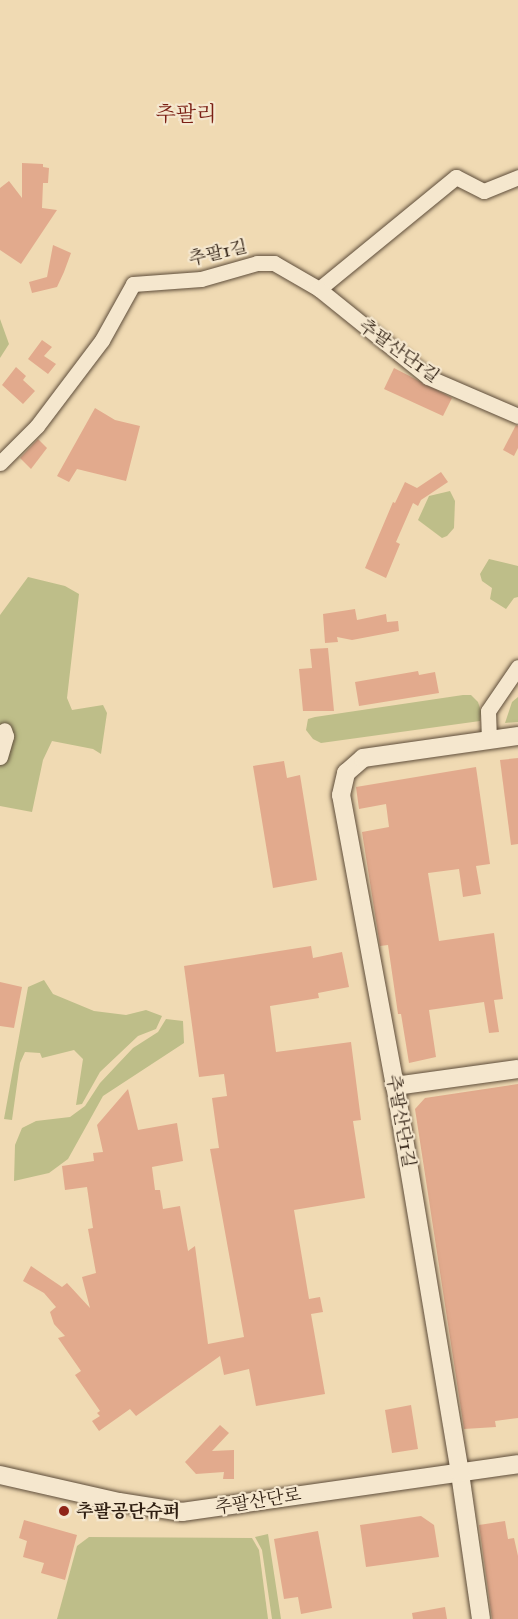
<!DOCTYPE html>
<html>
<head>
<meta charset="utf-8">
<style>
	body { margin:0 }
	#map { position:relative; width:518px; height:1619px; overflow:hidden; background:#f0dab3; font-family:"IM FELL Great Primer","Noto Serif KR",serif }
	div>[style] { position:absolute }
	.green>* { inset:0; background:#bebe89 }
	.building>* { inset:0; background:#e2aa8d }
	.roads { filter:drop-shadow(0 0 2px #5e4d3a) drop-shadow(0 0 2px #5e4d3a) }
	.minor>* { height:15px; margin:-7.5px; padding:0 7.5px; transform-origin:7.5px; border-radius:7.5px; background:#f5e7ce }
	.tertiary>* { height:18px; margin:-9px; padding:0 9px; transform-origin:9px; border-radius:9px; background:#f5e7ce }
	.dots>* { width:16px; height:16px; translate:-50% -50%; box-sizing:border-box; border:3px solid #f5e7ce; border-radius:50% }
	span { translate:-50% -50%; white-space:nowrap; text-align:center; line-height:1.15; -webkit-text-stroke:4.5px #f5e7ce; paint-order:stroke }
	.street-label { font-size:18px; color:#2e1e11 }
	.poi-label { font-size:18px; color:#2e1e11; font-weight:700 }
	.left { translate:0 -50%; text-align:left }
	.quarter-label { font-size:21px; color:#7a1f14 }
</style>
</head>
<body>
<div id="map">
	<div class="green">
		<div style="clip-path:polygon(0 319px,9px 344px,0 358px)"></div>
		<div style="clip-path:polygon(450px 491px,455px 501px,454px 528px,447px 536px,442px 538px,418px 520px,429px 496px)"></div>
		<div style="clip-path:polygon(489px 559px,518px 566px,518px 597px,514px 598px,506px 609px,490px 599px,492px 588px,482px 581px,480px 574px)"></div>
		<div style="clip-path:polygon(28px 577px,65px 586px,79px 594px,67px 698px,72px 710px,103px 705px,107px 713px,101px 754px,93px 749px,52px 741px,43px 760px,32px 812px,0 806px,0 615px)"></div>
		<div style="clip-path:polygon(463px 695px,471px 695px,478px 702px,481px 711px,480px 721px,321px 743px,313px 739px,306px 730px,308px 719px,315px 717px)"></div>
		<div style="clip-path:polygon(518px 697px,518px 722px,505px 723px,512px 702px)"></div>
		<div style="clip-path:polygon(44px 980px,53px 994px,94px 1011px,126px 1015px,146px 1010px,162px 1016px,156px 1029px,138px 1036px,100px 1072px,82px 1104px,76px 1105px,83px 1059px,74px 1050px,42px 1058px,40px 1053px,25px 1052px,20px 1063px,12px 1120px,4px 1119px,28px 987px)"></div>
		<div style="clip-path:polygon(166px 1019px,183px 1021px,184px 1043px,103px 1096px,68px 1159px,49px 1173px,14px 1181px,15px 1145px,22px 1128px,36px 1121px,70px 1117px,85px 1106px,100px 1083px,133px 1048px,158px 1032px)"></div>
		<div style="clip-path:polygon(268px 1534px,281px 1619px,272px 1619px,262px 1550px,255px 1537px)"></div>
		<div style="clip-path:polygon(89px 1537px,252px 1538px,259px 1550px,268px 1619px,57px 1619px,77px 1546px)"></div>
	</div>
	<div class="building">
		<div style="clip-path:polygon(22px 163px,43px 164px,43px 167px,49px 168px,48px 183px,43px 183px,42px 208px,57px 210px,21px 264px,0 250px,0 188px,9px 181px,22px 198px)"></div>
		<div style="clip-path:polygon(53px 245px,71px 253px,64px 272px,57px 287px,32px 293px,29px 282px,47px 277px)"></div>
		<div style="clip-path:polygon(42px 340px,52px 347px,44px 356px,56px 364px,48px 374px,28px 359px)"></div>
		<div style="clip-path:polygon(16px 367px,26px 376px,23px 380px,35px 391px,23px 404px,2px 385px)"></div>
		<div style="clip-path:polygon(394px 368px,452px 398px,443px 416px,384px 389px)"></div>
		<div style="clip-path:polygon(95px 408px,115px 420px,140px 426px,126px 481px,77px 469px,69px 482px,57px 476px)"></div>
		<div style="clip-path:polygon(516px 425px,518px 426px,518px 448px,514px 456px,503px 450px)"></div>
		<div style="clip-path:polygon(38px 439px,47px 448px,31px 469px,20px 458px)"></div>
		<div style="clip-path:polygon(441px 472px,448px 482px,421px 500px,418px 506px,413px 503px,396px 542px,400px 544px,386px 578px,365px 568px,393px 502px,395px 503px,405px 482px,417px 488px)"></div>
		<div style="clip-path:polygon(355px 609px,357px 620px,386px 614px,387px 622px,398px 621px,399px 631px,352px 640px,337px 637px,338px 642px,325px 643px,323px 614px)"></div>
		<div style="clip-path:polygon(328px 648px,334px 711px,303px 711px,299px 669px,312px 668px,310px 649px)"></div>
		<div style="clip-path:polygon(418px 671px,419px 675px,435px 672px,439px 693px,359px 706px,355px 682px)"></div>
		<div style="clip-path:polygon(518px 758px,518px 844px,511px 845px,500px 760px)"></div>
		<div style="clip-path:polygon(284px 761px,287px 778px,300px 775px,317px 880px,273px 888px,253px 766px)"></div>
		<div style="clip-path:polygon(476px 767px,490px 864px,476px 866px,481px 894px,463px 897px,459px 869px,428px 873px,439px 941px,494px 933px,503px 999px,494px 1000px,499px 1032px,489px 1033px,484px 1002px,429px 1010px,436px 1057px,409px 1063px,401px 1014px,398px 1014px,388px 945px,380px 946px,362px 832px,389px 827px,386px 804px,359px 809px,356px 787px)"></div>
		<div style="clip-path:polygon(311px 946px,313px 958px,342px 952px,349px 987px,318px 993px,319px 998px,270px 1006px,276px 1052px,351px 1042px,361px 1120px,353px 1121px,365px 1198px,294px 1210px,309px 1299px,320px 1297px,323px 1312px,311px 1314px,325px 1394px,256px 1406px,249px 1369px,224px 1375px,220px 1356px,136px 1416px,130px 1409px,99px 1431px,92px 1421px,100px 1416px,97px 1413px,100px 1411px,75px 1375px,81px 1371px,58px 1338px,65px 1336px,54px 1324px,50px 1312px,56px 1307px,44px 1293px,23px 1281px,31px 1266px,62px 1287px,67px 1283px,90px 1308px,82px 1277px,96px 1273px,88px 1229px,93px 1228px,87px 1187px,65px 1190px,62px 1166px,94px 1161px,93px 1153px,103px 1152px,97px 1125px,128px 1089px,138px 1130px,177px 1123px,183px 1161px,152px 1167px,155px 1190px,160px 1190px,163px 1209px,180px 1206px,188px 1251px,195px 1246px,208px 1344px,244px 1337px,210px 1149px,219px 1148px,212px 1098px,227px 1096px,224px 1074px,199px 1077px,184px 966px)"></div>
		<div style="clip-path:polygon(0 982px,22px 987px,14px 1028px,0 1026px)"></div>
		<div style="clip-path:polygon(518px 1084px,518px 1418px,495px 1421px,496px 1427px,464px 1429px,415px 1109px,425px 1098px)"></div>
		<div style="clip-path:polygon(411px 1405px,418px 1449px,392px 1453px,385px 1410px)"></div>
		<div style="clip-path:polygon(220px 1425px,229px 1433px,212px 1451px,234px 1450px,234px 1479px,223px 1479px,224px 1472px,196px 1474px,185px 1462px)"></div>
		<div style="clip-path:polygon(421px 1516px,434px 1525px,439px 1557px,366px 1567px,360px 1525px)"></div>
		<div style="clip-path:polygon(24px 1520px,77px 1535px,65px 1580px,41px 1573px,44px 1563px,23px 1557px,27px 1541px,19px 1538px)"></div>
		<div style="clip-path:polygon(505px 1521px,508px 1539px,514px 1538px,518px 1556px,518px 1619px,492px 1619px,479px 1525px)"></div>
		<div style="clip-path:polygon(318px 1531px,332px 1608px,301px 1614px,298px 1597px,284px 1599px,274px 1539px)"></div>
		<div style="clip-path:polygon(445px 1607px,447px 1619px,413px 1619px,412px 1613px)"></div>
	</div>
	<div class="roads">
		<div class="minor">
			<div style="left:319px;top:289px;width:177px;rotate:-39.3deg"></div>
			<div style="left:456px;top:177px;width:31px;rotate:27deg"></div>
			<div style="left:484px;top:191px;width:37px;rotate:-22deg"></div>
			<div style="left:0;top:463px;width:52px;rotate:-45deg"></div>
			<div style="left:37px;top:426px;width:108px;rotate:-52.9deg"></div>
			<div style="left:102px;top:340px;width:64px;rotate:-61deg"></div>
			<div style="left:133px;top:284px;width:68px;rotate:-4.2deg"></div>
			<div style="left:201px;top:279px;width:58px;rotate:-15.9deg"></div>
			<div style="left:257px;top:263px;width:17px"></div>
			<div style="left:274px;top:263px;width:52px;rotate:30deg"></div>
			<div style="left:319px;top:289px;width:140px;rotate:38.9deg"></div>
			<div style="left:428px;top:377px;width:98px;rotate:23.4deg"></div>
			<div style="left:489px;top:740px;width:29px;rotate:-92deg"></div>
			<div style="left:488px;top:711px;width:53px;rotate:-55.7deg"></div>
			<div style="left:0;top:757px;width:22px;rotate:-74deg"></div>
			<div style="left:6px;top:736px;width:6px;rotate:-108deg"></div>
		</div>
		<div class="tertiary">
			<div style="left:395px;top:1086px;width:124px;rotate:-7.9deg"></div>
			<div style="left:0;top:1475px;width:122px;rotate:12.8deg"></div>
			<div style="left:119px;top:1502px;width:64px;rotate:9deg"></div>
			<div style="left:182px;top:1512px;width:339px;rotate:-8.1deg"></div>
			<div style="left:481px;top:1619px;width:148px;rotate:-98.2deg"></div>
			<div style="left:460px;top:1473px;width:392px;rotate:-99.5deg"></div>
			<div style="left:395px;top:1086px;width:296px;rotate:-100.5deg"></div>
			<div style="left:341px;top:795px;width:23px;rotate:-77deg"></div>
			<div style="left:346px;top:773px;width:23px;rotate:-41deg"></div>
			<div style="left:363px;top:758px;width:157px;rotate:-8.1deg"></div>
		</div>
	</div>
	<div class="dots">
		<div style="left:64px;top:1511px;background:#8f2418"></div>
	</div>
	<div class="street-label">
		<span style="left:218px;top:253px;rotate:-13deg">추팔1길</span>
		<span style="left:399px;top:351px;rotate:36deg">추팔산단1길</span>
		<span style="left:401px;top:1121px;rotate:80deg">추팔산단1길</span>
		<span style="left:258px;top:1501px;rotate:-9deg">추팔산단로</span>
	</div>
	<div class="poi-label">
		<span class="left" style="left:76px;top:1511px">추팔공단슈퍼</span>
	</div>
	<div class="quarter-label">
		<span style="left:186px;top:114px">추팔리</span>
	</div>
</div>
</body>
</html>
